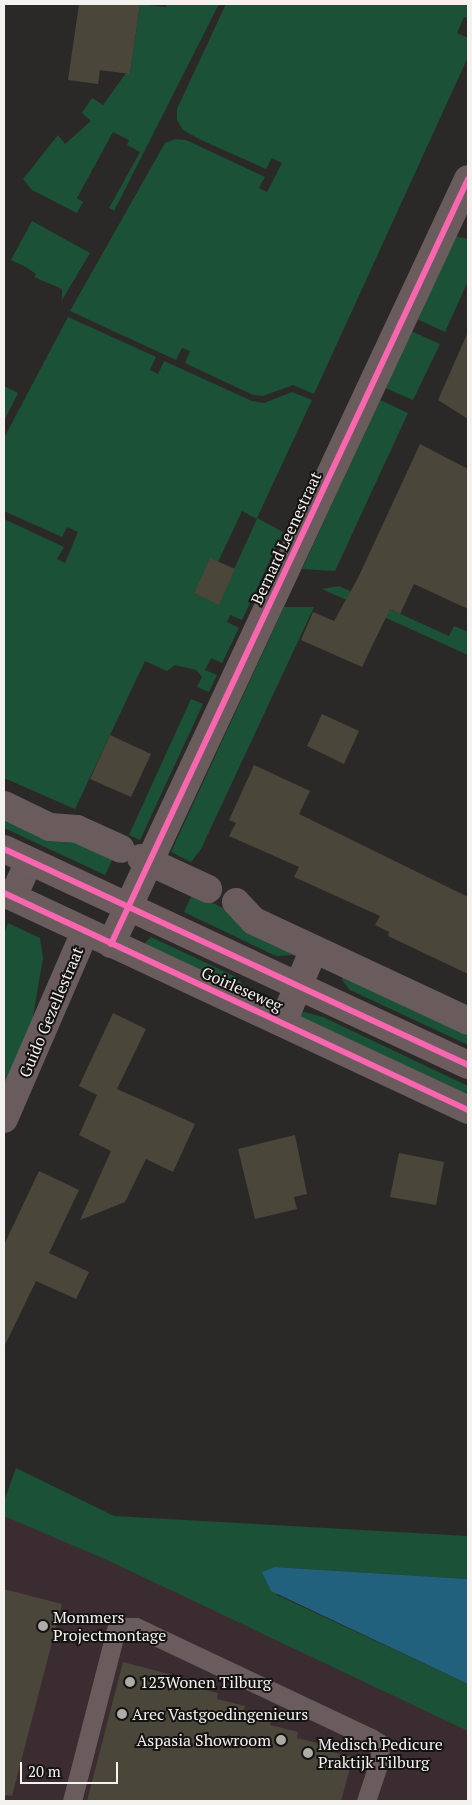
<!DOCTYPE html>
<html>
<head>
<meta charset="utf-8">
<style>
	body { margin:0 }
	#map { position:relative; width:472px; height:1805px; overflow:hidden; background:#2b2927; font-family:"PT Serif",serif }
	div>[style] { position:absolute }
	.industrial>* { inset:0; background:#3b2c32 }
	.green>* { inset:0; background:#1b5137 }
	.water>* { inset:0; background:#21617d }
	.building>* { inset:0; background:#4b463a }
	.lane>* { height:19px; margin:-9.5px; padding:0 9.5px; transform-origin:9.5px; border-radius:9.5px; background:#6a5b5d }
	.street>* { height:28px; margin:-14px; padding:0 14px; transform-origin:14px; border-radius:14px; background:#6a5b5d }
	.secondary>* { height:28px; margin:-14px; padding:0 14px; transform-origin:14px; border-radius:14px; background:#6c5c5e }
	.cycleway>* { height:6px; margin:-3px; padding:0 3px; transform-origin:3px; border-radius:3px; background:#f766af }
	.dots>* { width:14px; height:14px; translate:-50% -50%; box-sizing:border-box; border:2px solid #141311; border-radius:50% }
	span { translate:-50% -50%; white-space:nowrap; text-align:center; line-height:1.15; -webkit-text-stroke:4px #141311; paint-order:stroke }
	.street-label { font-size:16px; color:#f3f2ef }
	.poi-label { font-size:16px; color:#f3f2ef }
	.left { translate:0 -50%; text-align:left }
	.right { translate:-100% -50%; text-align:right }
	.frame { position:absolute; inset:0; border:5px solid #f3f2ef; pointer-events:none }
	.scale { position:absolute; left:20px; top:1762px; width:98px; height:22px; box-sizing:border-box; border:2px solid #f3f2ef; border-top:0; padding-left:6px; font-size:15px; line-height:18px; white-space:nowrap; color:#f3f2ef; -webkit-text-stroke:4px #141311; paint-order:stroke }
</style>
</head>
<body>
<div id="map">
	<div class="industrial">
		<div style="clip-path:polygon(4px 1509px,468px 1720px,468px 1801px,4px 1801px)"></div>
	</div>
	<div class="green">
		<div style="clip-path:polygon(140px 4px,166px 7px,168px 4px,219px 4px,114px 211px,109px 208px,140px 152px,127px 145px,129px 140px,113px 132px,77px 198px,83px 202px,77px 213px,32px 190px,23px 179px,58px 135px,65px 144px,91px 121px,82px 113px,92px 98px,103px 105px,126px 73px,130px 74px)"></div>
		<div style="clip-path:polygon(226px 4px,468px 4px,468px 18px,464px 17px,457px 33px,468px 38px,468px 57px,314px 394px,293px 385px,263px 396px,253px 395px,185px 363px,190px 351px,182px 348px,176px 360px,70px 311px,165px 143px,175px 139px,186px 140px,265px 177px,259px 188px,267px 192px,282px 163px,272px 158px,266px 169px,199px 139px,183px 130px,177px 120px,177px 109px)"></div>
		<div style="clip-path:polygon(32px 221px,90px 253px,62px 300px,62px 289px,34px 277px,36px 274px,26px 267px,11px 260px)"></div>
		<div style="clip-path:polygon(455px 236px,468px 239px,468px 281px,445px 332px,417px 319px)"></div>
		<div style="clip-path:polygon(evenodd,68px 317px,156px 357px,150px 370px,158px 374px,164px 361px,252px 401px,264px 403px,292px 392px,312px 400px,257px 518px,283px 532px,242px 620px,230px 615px,227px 622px,239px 628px,222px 663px,211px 658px,205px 670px,217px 675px,209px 692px,197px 687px,202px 677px,196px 670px,175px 665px,167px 671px,145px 661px,75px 809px,4px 778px,4px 519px,64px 547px,57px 559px,65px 563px,78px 532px,67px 527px,62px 537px,4px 511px,4px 438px,68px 317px,242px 511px,257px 519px,218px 604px,194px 593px,210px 559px,218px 562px,242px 511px)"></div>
		<div style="clip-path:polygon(411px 331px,440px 344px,413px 400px,385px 388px)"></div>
		<div style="clip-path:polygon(4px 386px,18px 393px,4px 421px)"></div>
		<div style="clip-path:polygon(380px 400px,408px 413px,335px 571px,302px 569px)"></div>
		<div style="clip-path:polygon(339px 586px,449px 636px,454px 626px,468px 632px,468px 655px,322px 589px)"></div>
		<div style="clip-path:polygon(284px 607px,314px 607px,201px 849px,191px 862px,171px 852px)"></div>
		<div style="clip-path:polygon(191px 699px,203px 704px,140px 840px,129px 835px)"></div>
		<div style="clip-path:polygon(4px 814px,114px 856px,105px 875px,4px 828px)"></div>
		<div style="clip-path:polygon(193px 893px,229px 911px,293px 955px,276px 956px,184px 912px)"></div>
		<div style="clip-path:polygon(8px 923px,40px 938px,43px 958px,32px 1022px,4px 1094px,4px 933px)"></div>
		<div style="clip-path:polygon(151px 937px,236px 977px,246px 988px,245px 993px,143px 945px)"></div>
		<div style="clip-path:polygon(343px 975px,468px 1031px,468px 1045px,350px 990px,342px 980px)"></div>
		<div style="clip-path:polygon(304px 1012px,323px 1017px,468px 1086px,468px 1100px,306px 1025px,296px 1014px)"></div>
		<div style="clip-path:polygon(16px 1468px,114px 1516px,468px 1536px,468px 1579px,275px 1567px,277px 1595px,468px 1684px,468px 1731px,107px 1560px,4px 1516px,4px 1501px)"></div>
	</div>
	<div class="water">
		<div style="clip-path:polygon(275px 1567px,468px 1579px,468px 1684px,271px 1591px,262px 1572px)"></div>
	</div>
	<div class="building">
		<div style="clip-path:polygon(79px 4px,140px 4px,130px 74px,100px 70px,98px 84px,68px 80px)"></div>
		<div style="clip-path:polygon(468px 332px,468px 419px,438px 400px)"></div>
		<div style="clip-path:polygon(420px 444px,468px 469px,468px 609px,414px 584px,400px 614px,390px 609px,362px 667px,301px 640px,313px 612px,334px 621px,358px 578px)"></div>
		<div style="clip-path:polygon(210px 558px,235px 569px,219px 605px,194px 593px)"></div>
		<div style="clip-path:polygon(322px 714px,359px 731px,344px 764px,307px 746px)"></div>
		<div style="clip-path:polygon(110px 735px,151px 754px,131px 797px,90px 779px)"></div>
		<div style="clip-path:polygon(254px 765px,310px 791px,299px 814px,468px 897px,468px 974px,388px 936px,389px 932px,375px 925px,380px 916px,294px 877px,299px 867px,229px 836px,236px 823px,229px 820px)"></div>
		<div style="clip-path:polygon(113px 1013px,146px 1029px,117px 1089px,195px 1124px,173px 1172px,146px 1159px,125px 1202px,80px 1220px,111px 1151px,79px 1135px,97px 1095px,79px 1086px)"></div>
		<div style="clip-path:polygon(295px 1135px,307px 1194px,294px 1197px,297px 1209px,255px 1219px,238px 1149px)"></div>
		<div style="clip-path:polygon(399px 1153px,444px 1162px,436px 1205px,390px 1197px)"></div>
		<div style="clip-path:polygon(39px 1171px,79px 1190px,49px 1253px,89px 1272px,76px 1299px,36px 1281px,4px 1347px,4px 1245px)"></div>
		<div style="clip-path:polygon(4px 1589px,62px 1604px,12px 1796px,4px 1795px)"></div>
		<div style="clip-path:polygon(123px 1662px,191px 1680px,190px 1686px,218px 1693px,217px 1699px,245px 1706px,243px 1712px,272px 1719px,270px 1725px,298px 1732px,297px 1738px,325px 1745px,324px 1750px,353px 1757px,341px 1801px,87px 1801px)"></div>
	</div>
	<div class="lane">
		<div style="left:72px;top:1801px;width:177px;rotate:-75.6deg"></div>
		<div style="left:116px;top:1630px;width:8px;rotate:-23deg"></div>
		<div style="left:123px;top:1627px;width:13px"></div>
		<div style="left:136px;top:1627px;width:260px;rotate:25.3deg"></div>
		<div style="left:371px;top:1738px;width:9px;rotate:32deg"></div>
		<div style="left:379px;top:1743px;width:16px;rotate:86deg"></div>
		<div style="left:380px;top:1759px;width:44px;rotate:108.4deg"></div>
	</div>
	<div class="street">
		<div style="left:4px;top:805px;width:51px;rotate:25.6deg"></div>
		<div style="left:50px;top:827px;width:27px;rotate:4deg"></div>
		<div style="left:77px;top:829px;width:48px;rotate:24.4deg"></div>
		<div style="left:141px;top:858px;width:74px;rotate:24.8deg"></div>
		<div style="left:4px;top:893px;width:512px;rotate:25.06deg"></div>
		<div style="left:13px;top:897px;width:39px;rotate:-66deg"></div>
		<div style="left:236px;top:902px;width:26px;rotate:47deg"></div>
		<div style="left:254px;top:921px;width:236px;rotate:25deg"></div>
		<div style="left:111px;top:944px;width:844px;rotate:-64.98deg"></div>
		<div style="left:283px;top:1022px;width:79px;rotate:-67deg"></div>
		<div style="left:4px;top:1119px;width:204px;rotate:-66.6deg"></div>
	</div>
	<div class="secondary">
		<div style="left:4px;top:849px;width:512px;rotate:24.96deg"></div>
	</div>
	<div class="cycleway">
		<div style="left:4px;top:849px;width:512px;rotate:24.96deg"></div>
		<div style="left:4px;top:893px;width:512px;rotate:25.06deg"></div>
		<div style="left:111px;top:944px;width:844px;rotate:-64.98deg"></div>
	</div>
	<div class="dots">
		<div style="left:43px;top:1626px;background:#adaca9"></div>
		<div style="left:130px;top:1682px;background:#adaca9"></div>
		<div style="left:122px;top:1714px;background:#adaca9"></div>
		<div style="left:281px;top:1740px;background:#adaca9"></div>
		<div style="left:308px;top:1753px;background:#adaca9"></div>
	</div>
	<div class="street-label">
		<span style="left:286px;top:538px;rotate:-65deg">Bernard Leenestraat</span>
		<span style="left:242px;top:989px;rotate:24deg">Goirleseweg</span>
		<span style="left:51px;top:1012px;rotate:-67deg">Guido Gezellestraat</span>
	</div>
	<div class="poi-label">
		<span class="left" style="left:53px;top:1626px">Mommers<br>Projectmontage</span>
		<span class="left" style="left:140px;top:1682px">123Wonen Tilburg</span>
		<span class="left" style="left:132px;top:1714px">Arec Vastgoedingenieurs</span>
		<span class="right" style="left:271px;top:1740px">Aspasia Showroom</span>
		<span class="left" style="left:318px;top:1753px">Medisch Pedicure<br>Praktijk Tilburg</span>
	</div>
	<div class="frame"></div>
	<div class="scale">20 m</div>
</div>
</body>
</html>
